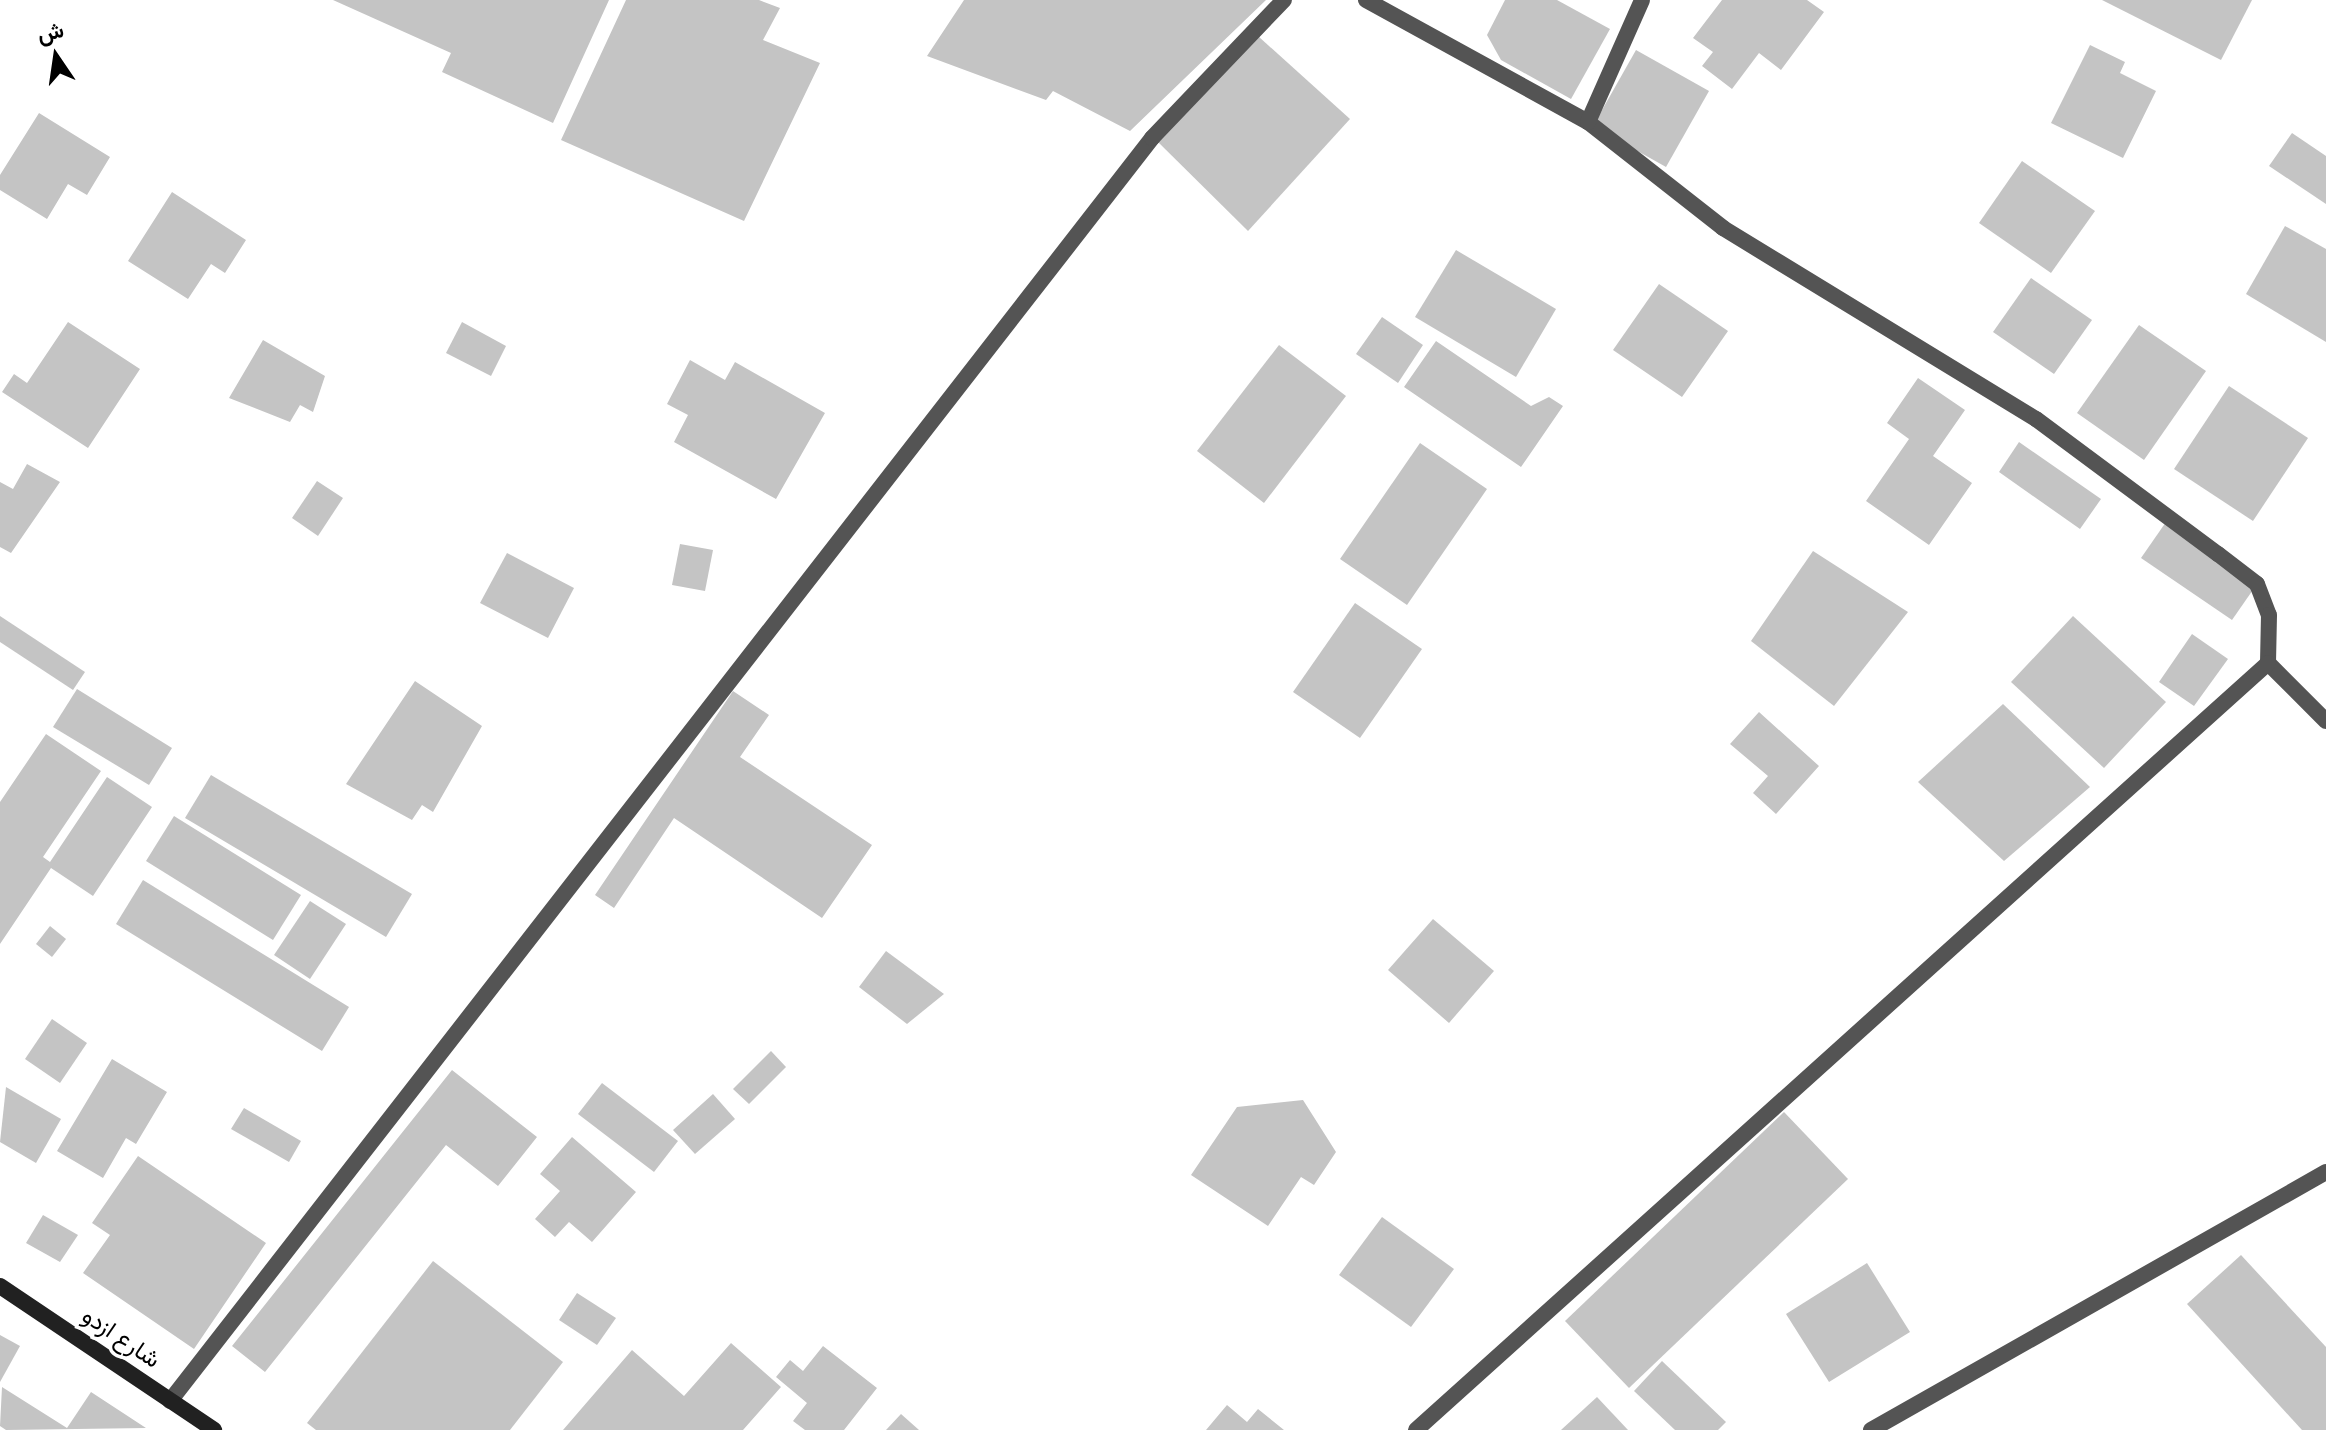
<!DOCTYPE html>
<html>
<head>
<meta charset="utf-8">
<style>
	body { margin:0 }
	#map { position:relative; width:2326px; height:1430px; overflow:hidden; background:#fff; font-family:"Fira Sans Condensed",Vazirmatn,sans-serif }
	div>[style] { position:absolute }
	.building>* { inset:0; background:#c4c4c4 }
	.street>* { height:16px; margin:-8px; padding:0 8px; transform-origin:8px; border-radius:8px; background:#545454 }
	.secondary>* { height:16px; margin:-8px; padding:0 8px; transform-origin:8px; border-radius:8px; background:#212121 }
	span { translate:-50% -50%; white-space:nowrap; text-align:center; line-height:1.15; -webkit-text-stroke:7px #fff; paint-order:stroke }
	.street-label { font-size:24px; color:#000 }
	.north { position:absolute; left:16px; top:16px; width:80px; height:80px; -webkit-text-stroke:6px #fff; paint-order:stroke; rotate:347deg; font-size:22px; font-weight:700; line-height:32px; text-align:center; color:#000 }
	.north::after { content:''; display:block; margin:auto; width:28px; height:36px; background:#000; clip-path:polygon(50% 0,100% 100%,50% 72%,0 100%) }
</style>
</head>
<body>
<div id="map">
	<div class="building">
		<div style="clip-path:polygon(333px 0,609px 0,553px 123px,442px 72px,451px 53px)"></div>
		<div style="clip-path:polygon(626px 0,759px 0,780px 8px,763px 40px,820px 63px,744px 221px,561px 140px)"></div>
		<div style="clip-path:polygon(964px 0,1266px 0,1130px 131px,1053px 91px,1046px 100px,927px 56px)"></div>
		<div style="clip-path:polygon(1505px 0,1557px 0,1610px 29px,1571px 99px,1501px 60px,1487px 35px)"></div>
		<div style="clip-path:polygon(1722px 0,1807px 0,1824px 12px,1781px 70px,1759px 53px,1732px 89px,1702px 66px,1713px 52px,1693px 38px)"></div>
		<div style="clip-path:polygon(2102px 0,2252px 0,2221px 60px)"></div>
		<div style="clip-path:polygon(1258px 36px,1350px 119px,1248px 231px,1157px 141px)"></div>
		<div style="clip-path:polygon(2090px 45px,2125px 62px,2120px 73px,2156px 91px,2123px 158px,2051px 123px)"></div>
		<div style="clip-path:polygon(1636px 50px,1709px 91px,1666px 167px,1593px 126px)"></div>
		<div style="clip-path:polygon(39px 113px,110px 157px,87px 195px,68px 184px,47px 219px,0 190px,0 175px)"></div>
		<div style="clip-path:polygon(2292px 133px,2326px 156px,2326px 204px,2269px 166px)"></div>
		<div style="clip-path:polygon(2022px 161px,2095px 211px,2051px 273px,1979px 223px)"></div>
		<div style="clip-path:polygon(172px 192px,246px 240px,225px 273px,211px 264px,188px 299px,128px 261px)"></div>
		<div style="clip-path:polygon(2285px 226px,2326px 249px,2326px 342px,2246px 294px)"></div>
		<div style="clip-path:polygon(1456px 250px,1556px 309px,1516px 377px,1415px 317px)"></div>
		<div style="clip-path:polygon(2031px 278px,2092px 320px,2054px 374px,1993px 332px)"></div>
		<div style="clip-path:polygon(1659px 284px,1728px 331px,1682px 397px,1613px 350px)"></div>
		<div style="clip-path:polygon(1382px 317px,1423px 345px,1398px 383px,1356px 354px)"></div>
		<div style="clip-path:polygon(68px 322px,140px 369px,88px 448px,2px 392px,14px 374px,27px 383px)"></div>
		<div style="clip-path:polygon(462px 322px,506px 346px,491px 376px,446px 353px)"></div>
		<div style="clip-path:polygon(2139px 325px,2206px 371px,2144px 460px,2077px 413px)"></div>
		<div style="clip-path:polygon(263px 340px,325px 376px,313px 412px,300px 405px,290px 422px,229px 398px)"></div>
		<div style="clip-path:polygon(1436px 341px,1531px 406px,1549px 397px,1563px 406px,1521px 467px,1404px 387px)"></div>
		<div style="clip-path:polygon(1279px 345px,1346px 396px,1264px 503px,1197px 451px)"></div>
		<div style="clip-path:polygon(690px 360px,725px 380px,735px 362px,825px 413px,776px 499px,674px 442px,688px 415px,667px 404px)"></div>
		<div style="clip-path:polygon(1918px 378px,1965px 410px,1933px 456px,1972px 483px,1929px 545px,1866px 501px,1909px 439px,1887px 423px)"></div>
		<div style="clip-path:polygon(2229px 386px,2308px 438px,2253px 521px,2174px 469px)"></div>
		<div style="clip-path:polygon(2019px 442px,2101px 499px,2080px 529px,1999px 472px)"></div>
		<div style="clip-path:polygon(1420px 443px,1487px 489px,1407px 605px,1340px 559px)"></div>
		<div style="clip-path:polygon(27px 464px,60px 482px,11px 553px,0 547px,0 482px,13px 489px)"></div>
		<div style="clip-path:polygon(317px 481px,343px 498px,318px 536px,292px 518px)"></div>
		<div style="clip-path:polygon(2166px 522px,2257px 584px,2232px 620px,2141px 558px)"></div>
		<div style="clip-path:polygon(680px 544px,713px 550px,705px 591px,672px 585px)"></div>
		<div style="clip-path:polygon(1813px 551px,1908px 612px,1834px 706px,1751px 641px)"></div>
		<div style="clip-path:polygon(507px 553px,574px 588px,548px 638px,480px 603px)"></div>
		<div style="clip-path:polygon(1355px 603px,1422px 649px,1360px 738px,1293px 692px)"></div>
		<div style="clip-path:polygon(0 616px,85px 672px,73px 690px,0 642px)"></div>
		<div style="clip-path:polygon(2073px 616px,2166px 702px,2104px 768px,2011px 682px)"></div>
		<div style="clip-path:polygon(2192px 634px,2228px 659px,2194px 706px,2159px 682px)"></div>
		<div style="clip-path:polygon(415px 681px,482px 726px,433px 812px,422px 805px,412px 820px,346px 784px)"></div>
		<div style="clip-path:polygon(77px 689px,172px 748px,149px 785px,53px 727px)"></div>
		<div style="clip-path:polygon(733px 691px,769px 715px,740px 757px,872px 845px,822px 918px,674px 818px,614px 908px,595px 895px)"></div>
		<div style="clip-path:polygon(2003px 704px,2090px 787px,2004px 861px,1918px 782px)"></div>
		<div style="clip-path:polygon(1759px 712px,1819px 766px,1776px 814px,1753px 793px,1768px 776px,1730px 744px)"></div>
		<div style="clip-path:polygon(46px 734px,101px 771px,43px 857px,50px 862px,107px 777px,152px 807px,93px 896px,51px 868px,0 944px,0 802px)"></div>
		<div style="clip-path:polygon(211px 775px,412px 894px,386px 937px,185px 818px)"></div>
		<div style="clip-path:polygon(174px 816px,301px 895px,273px 940px,146px 861px)"></div>
		<div style="clip-path:polygon(143px 880px,349px 1007px,322px 1051px,116px 924px)"></div>
		<div style="clip-path:polygon(310px 901px,346px 924px,310px 979px,274px 955px)"></div>
		<div style="clip-path:polygon(1433px 919px,1494px 971px,1449px 1023px,1388px 970px)"></div>
		<div style="clip-path:polygon(50px 926px,66px 939px,52px 957px,36px 944px)"></div>
		<div style="clip-path:polygon(886px 951px,944px 994px,907px 1024px,859px 987px)"></div>
		<div style="clip-path:polygon(52px 1019px,87px 1043px,60px 1083px,25px 1059px)"></div>
		<div style="clip-path:polygon(771px 1051px,786px 1067px,749px 1104px,733px 1089px)"></div>
		<div style="clip-path:polygon(112px 1059px,167px 1092px,136px 1144px,126px 1138px,103px 1178px,57px 1151px)"></div>
		<div style="clip-path:polygon(452px 1070px,537px 1137px,498px 1186px,446px 1145px,265px 1372px,232px 1346px)"></div>
		<div style="clip-path:polygon(602px 1083px,678px 1141px,654px 1172px,578px 1114px)"></div>
		<div style="clip-path:polygon(6px 1087px,61px 1119px,36px 1163px,0 1142px)"></div>
		<div style="clip-path:polygon(713px 1094px,735px 1119px,695px 1154px,673px 1130px)"></div>
		<div style="clip-path:polygon(1303px 1100px,1336px 1152px,1314px 1185px,1301px 1177px,1268px 1226px,1191px 1175px,1237px 1107px)"></div>
		<div style="clip-path:polygon(244px 1108px,301px 1141px,289px 1162px,231px 1129px)"></div>
		<div style="clip-path:polygon(1784px 1112px,1848px 1179px,1629px 1388px,1565px 1321px)"></div>
		<div style="clip-path:polygon(572px 1137px,636px 1192px,592px 1242px,569px 1222px,555px 1237px,535px 1219px,560px 1191px,540px 1174px)"></div>
		<div style="clip-path:polygon(138px 1156px,266px 1243px,194px 1349px,83px 1273px,110px 1235px,92px 1223px)"></div>
		<div style="clip-path:polygon(43px 1215px,78px 1235px,60px 1262px,26px 1243px)"></div>
		<div style="clip-path:polygon(1382px 1217px,1454px 1269px,1411px 1327px,1339px 1275px)"></div>
		<div style="clip-path:polygon(2241px 1255px,2326px 1347px,2326px 1430px,2302px 1430px,2187px 1304px)"></div>
		<div style="clip-path:polygon(433px 1261px,563px 1362px,510px 1430px,316px 1430px,307px 1423px)"></div>
		<div style="clip-path:polygon(1867px 1263px,1910px 1332px,1829px 1382px,1786px 1314px)"></div>
		<div style="clip-path:polygon(577px 1293px,616px 1318px,597px 1345px,559px 1320px)"></div>
		<div style="clip-path:polygon(0 1335px,20px 1346px,0 1382px)"></div>
		<div style="clip-path:polygon(731px 1343px,781px 1387px,743px 1430px,563px 1430px,632px 1350px,684px 1396px)"></div>
		<div style="clip-path:polygon(823px 1346px,877px 1388px,844px 1430px,805px 1430px,793px 1421px,807px 1403px,776px 1377px,790px 1360px,803px 1371px)"></div>
		<div style="clip-path:polygon(1662px 1361px,1726px 1422px,1718px 1430px,1675px 1430px,1634px 1391px)"></div>
		<div style="clip-path:polygon(2px 1387px,67px 1428px,91px 1392px,146px 1428px,6px 1430px,0 1426px)"></div>
		<div style="clip-path:polygon(1597px 1397px,1628px 1430px,1561px 1430px)"></div>
		<div style="clip-path:polygon(1227px 1405px,1247px 1422px,1258px 1409px,1284px 1430px,1206px 1430px)"></div>
		<div style="clip-path:polygon(901px 1414px,919px 1430px,886px 1430px)"></div>
	</div>
	<div class="street">
		<div style="left:1366px;top:0;width:253px;rotate:28.8deg"></div>
		<div style="left:1588px;top:122px;width:172px;rotate:38.1deg"></div>
		<div style="left:1723px;top:228px;width:367px;rotate:31.4deg"></div>
		<div style="left:2036px;top:419px;width:227px;rotate:36.6deg"></div>
		<div style="left:2218px;top:554px;width:49px;rotate:37.6deg"></div>
		<div style="left:2257px;top:584px;width:33px;rotate:69deg"></div>
		<div style="left:2269px;top:615px;width:48px;rotate:91.2deg"></div>
		<div style="left:2268px;top:663px;width:82px;rotate:45deg"></div>
		<div style="left:1588px;top:122px;width:133px;rotate:-66.1deg"></div>
		<div style="left:170px;top:1401px;width:1600px;rotate:-52.13deg"></div>
		<div style="left:1152px;top:138px;width:191px;rotate:-46.3deg"></div>
		<div style="left:1416px;top:1430px;width:1146px;rotate:-41.99deg"></div>
		<div style="left:1871px;top:1430px;width:523px;rotate:-29.55deg"></div>
	</div>
	<div class="secondary">
		<div style="left:0;top:1286px;width:258px;rotate:33.9deg"></div>
	</div>
	<div class="street-label">
		<span style="left:121px;top:1338px;rotate:34deg">شارع ازدو</span>
	</div>
	<div class="north">ش</div>
</div>
</body>
</html>
